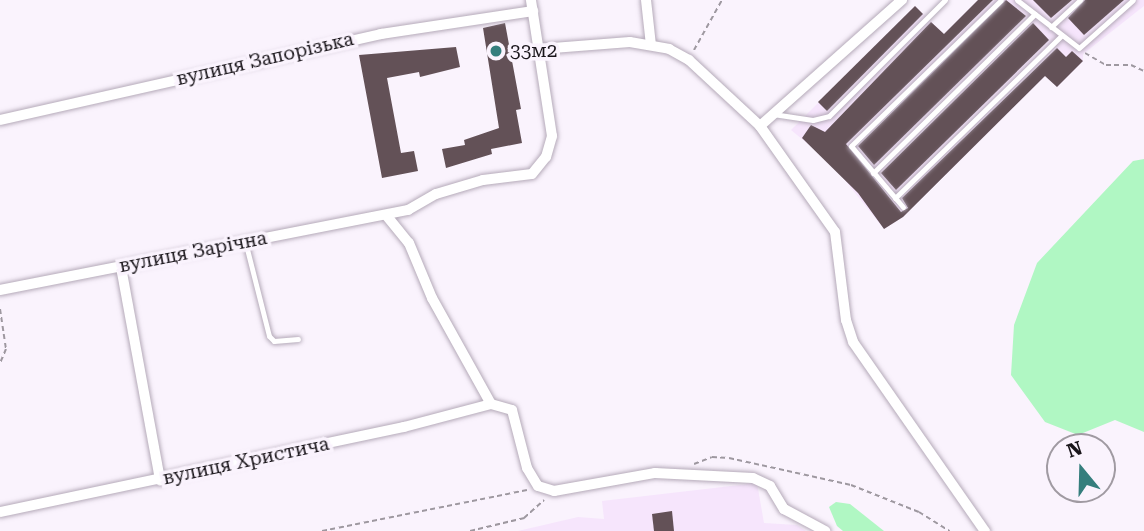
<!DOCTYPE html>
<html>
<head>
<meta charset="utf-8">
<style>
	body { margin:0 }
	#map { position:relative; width:1144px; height:531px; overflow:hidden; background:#faf3fd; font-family:"Roboto Serif",serif }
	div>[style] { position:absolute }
	.built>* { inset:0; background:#f6e5fc }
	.green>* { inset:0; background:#b0f7c3 }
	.building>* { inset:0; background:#635157 }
	.path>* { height:2px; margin-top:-1px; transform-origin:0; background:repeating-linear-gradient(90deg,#9e98a0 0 5px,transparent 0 8.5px) }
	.roads { filter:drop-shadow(0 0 2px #b5aab9) drop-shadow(0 0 2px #b5aab9) }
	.service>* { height:5px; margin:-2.5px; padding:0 2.5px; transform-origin:2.5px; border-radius:2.5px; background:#fff }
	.minor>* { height:10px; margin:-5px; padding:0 5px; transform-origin:5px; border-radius:5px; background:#fff }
	.dots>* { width:19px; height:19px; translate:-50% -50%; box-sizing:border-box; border:4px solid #faf3fd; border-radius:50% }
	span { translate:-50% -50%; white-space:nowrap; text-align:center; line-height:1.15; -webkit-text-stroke:7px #faf3fd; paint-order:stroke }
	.poi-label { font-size:19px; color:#19151a }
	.left { translate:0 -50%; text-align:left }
	.street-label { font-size:19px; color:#19151a }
	.north { position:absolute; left:1046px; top:433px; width:70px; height:70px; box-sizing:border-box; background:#faf3fd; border:2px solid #a09aa2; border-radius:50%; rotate:341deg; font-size:19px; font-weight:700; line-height:28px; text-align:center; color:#19151a }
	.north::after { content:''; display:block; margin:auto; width:24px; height:32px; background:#357e7d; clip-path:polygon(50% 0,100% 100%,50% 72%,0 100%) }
</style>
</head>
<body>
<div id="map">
	<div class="built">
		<div style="clip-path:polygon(978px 0,1144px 0,1144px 6px,1083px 54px,1083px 61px,1057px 87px,1045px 76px,903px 217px,884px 229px,831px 163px,791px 130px,915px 6px,944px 34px)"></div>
		<div style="clip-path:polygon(757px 483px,764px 523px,797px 525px,806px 531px,518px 531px,578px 517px,604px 519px,602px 501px)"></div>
	</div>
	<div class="green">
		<div style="clip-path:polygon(1144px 159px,1144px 432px,1115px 420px,1078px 435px,1045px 422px,1011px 375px,1014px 325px,1037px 263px,1133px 161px)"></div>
		<div style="clip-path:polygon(836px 502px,850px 504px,884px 531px,843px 531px,837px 526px,829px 507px)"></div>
	</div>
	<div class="building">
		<div style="clip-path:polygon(978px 0,993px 0,846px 144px,901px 212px,908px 208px,902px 198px,1057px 48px,1066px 57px,1072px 51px,1083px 61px,1057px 87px,1045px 76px,903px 217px,884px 229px,858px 193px,802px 138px,811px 125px,825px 132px,931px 22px,944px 34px)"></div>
		<div style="clip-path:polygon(1006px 0,1026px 16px,874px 165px,858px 146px)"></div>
		<div style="clip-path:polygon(1033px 0,1072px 0,1051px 18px)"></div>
		<div style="clip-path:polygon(1085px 0,1124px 0,1084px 35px,1068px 18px)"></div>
		<div style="clip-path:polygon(915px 6px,923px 14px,827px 111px,818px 102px)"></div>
		<div style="clip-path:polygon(505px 23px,521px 109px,516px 110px,522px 143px,491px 149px,492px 154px,446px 168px,442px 149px,465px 145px,464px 140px,499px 128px,483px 28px)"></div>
		<div style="clip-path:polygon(1033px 23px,1049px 40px,896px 190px,881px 173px)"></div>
		<div style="clip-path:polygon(456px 47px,460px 67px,420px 77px,419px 72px,387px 78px,401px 153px,414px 151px,418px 171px,382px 178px,359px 55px)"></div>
		<div style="clip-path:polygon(672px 511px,674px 531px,654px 531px,652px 514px)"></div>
	</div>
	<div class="path">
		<div style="left:694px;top:50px;width:57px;rotate:-60.8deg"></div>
		<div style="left:1085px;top:53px;width:24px;rotate:30deg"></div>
		<div style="left:1106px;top:65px;width:25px"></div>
		<div style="left:1131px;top:65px;width:14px;rotate:25deg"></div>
		<div style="left:0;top:309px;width:40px;rotate:81.5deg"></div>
		<div style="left:6px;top:349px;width:15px;rotate:113deg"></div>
		<div style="left:694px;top:464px;width:19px;rotate:-21deg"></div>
		<div style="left:712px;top:457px;width:17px;rotate:3deg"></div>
		<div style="left:729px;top:458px;width:125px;rotate:12.5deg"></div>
		<div style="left:851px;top:485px;width:73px;rotate:21.7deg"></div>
		<div style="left:919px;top:512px;width:36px;rotate:32deg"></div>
		<div style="left:322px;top:531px;width:209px;rotate:-11.3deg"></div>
		<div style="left:470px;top:531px;width:56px;rotate:-13.5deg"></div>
		<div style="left:524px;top:518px;width:27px;rotate:-42deg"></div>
	</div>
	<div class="roads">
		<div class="service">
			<div style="left:1017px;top:0;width:78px;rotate:37.7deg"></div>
			<div style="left:1079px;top:48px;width:72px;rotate:-41.6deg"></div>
			<div style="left:1051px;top:27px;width:40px;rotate:-43deg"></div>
			<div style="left:773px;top:114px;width:40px;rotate:8.5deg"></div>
			<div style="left:813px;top:120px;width:16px;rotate:-14deg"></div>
			<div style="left:829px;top:116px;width:164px;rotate:-45deg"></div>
			<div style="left:873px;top:173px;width:227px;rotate:-44.5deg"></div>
			<div style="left:895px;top:198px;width:233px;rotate:-44.3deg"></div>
			<div style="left:903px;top:207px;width:80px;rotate:-130.4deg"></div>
			<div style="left:851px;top:146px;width:209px;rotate:-44.2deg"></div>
			<div style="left:245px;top:241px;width:98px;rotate:75.8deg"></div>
			<div style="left:269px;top:336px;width:7px;rotate:45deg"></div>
			<div style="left:274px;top:341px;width:24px;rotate:-5deg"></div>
		</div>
		<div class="minor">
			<div style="left:646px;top:0;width:45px;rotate:83.7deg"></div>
			<div style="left:540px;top:49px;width:90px;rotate:-4.4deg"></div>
			<div style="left:630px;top:42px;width:40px;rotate:10deg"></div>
			<div style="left:669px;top:49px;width:23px;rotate:29deg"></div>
			<div style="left:689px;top:60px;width:97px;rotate:42.9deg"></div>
			<div style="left:760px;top:126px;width:130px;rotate:54.7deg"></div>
			<div style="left:835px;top:232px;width:89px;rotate:82.9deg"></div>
			<div style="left:846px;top:320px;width:23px;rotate:72deg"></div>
			<div style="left:853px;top:342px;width:231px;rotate:55.1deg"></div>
			<div style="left:0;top:120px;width:391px;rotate:-12.7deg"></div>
			<div style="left:381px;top:34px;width:154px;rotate:-8.6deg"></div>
			<div style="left:760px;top:126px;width:190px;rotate:-41.6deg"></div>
			<div style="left:386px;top:215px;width:36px;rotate:51deg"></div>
			<div style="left:409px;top:243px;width:60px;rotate:67.3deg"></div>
			<div style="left:432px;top:298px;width:121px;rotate:60.9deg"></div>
			<div style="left:491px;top:404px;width:22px;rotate:16deg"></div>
			<div style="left:512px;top:410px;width:60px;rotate:75.5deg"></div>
			<div style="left:527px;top:468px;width:21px;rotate:59deg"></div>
			<div style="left:538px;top:486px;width:17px;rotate:17deg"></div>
			<div style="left:554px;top:491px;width:103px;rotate:-10.1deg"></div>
			<div style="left:655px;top:473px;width:98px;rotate:2.9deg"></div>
			<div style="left:753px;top:478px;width:19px;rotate:25deg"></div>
			<div style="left:770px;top:486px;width:27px;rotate:59deg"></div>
			<div style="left:784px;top:509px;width:47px;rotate:28.2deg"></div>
			<div style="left:121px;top:267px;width:217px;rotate:79.6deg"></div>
			<div style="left:0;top:290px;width:416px;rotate:-11.1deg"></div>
			<div style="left:408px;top:210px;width:32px;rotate:-30deg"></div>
			<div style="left:436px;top:194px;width:49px;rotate:-16.6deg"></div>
			<div style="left:483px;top:180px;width:49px;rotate:-7deg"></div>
			<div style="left:532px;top:174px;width:22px;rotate:-51deg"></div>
			<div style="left:546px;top:157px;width:22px;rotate:-74deg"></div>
			<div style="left:552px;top:136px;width:138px;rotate:-98.8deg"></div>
			<div style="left:0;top:512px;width:413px;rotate:-11.9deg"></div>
			<div style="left:404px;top:427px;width:90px;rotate:-14.8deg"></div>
		</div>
	</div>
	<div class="dots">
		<div style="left:496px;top:51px;background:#357e7d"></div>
	</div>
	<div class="poi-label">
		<span class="left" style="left:510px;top:51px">33м2</span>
	</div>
	<div class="street-label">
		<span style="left:265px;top:59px;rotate:-13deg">вулиця Запорізька</span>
		<span style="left:193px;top:252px;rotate:-11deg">вулиця Зарічна</span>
		<span style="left:246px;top:461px;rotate:-12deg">вулиця Христича</span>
	</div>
	<div class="north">N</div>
</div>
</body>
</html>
